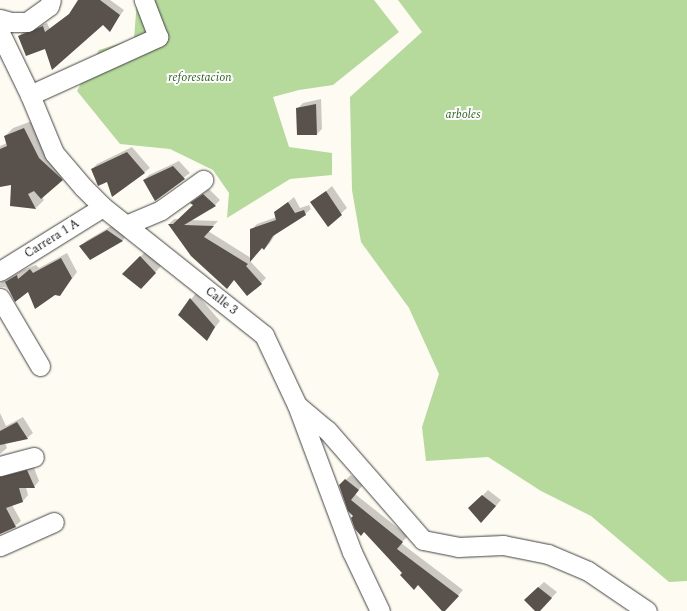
<!DOCTYPE html>
<html>
<head>
<meta charset="utf-8">
<style>
	body { margin:0 }
	#map { position:relative; width:687px; height:611px; overflow:hidden; background:#fefcf2; font-family:Spectral,serif }
	div>[style] { position:absolute }
	.forest>* { inset:0; background:#b6d99c }
	.shadow>* { inset:0; background:#0003 }
	.building>* { inset:0; background:#58514c }
	.roads { filter:drop-shadow(0 0 1px #424242) drop-shadow(0 0 1px #424242) }
	.minor>* { height:19px; margin:-9.5px; padding:0 9.5px; transform-origin:9.5px; border-radius:9.5px; background:#fff }
	span { translate:-50% -50%; white-space:nowrap; text-align:center; line-height:1.15; -webkit-text-stroke:4px #fff; paint-order:stroke }
	.park-label { font-size:12px; color:#2e6521; font-style:italic }
	.street-label { font-size:12px; color:#0f0f0f }
</style>
</head>
<body>
<div id="map">
	<div class="forest">
		<div style="clip-path:polygon(137px 0,374px 0,399px 32px,333px 85px,299px 90px,273px 97px,289px 147px,332px 153px,332px 175px,290px 179px,227px 218px,229px 193px,213px 170px,170px 149px,120px 144px,77px 91px,99px 50px,134px 39px)"></div>
		<div style="clip-path:polygon(398px 0,687px 0,687px 581px,669px 582px,591px 516px,541px 491px,488px 457px,426px 461px,422px 427px,439px 374px,409px 308px,361px 242px,352px 190px,350px 97px,422px 32px)"></div>
	</div>
	<div class="shadow">
		<div style="clip-path:polygon(80px 0,110px 0,124px 10px,110px 30px,103px 23px,46px 48px,19px 36px,23px 32px,47px 23px,50px 29px,72px 12px)"></div>
		<div style="clip-path:polygon(321px 99px,322px 129px,317px 134px,297px 109px,303px 103px)"></div>
		<div style="clip-path:polygon(32px 121px,70px 171px,42px 197px,44px 200px,36px 208px,12px 184px,0 186px,0 146px,7px 143px,5px 136px,13px 128px)"></div>
		<div style="clip-path:polygon(132px 147px,150px 168px,113px 196px,107px 180px,92px 169px,97px 164px)"></div>
		<div style="clip-path:polygon(179px 161px,190px 173px,155px 199px,144px 180px,149px 175px)"></div>
		<div style="clip-path:polygon(332px 186px,347px 208px,328px 225px,312px 203px)"></div>
		<div style="clip-path:polygon(209px 189px,220px 200px,215px 205px,190px 220px,218px 221px,208px 231px,251px 258px,251px 230px,257px 224px,277px 217px,275px 213px,294px 197px,300px 208px,309px 205px,311px 209px,305px 214px,276px 233px,270px 243px,264px 249px,262px 247px,250px 261px,266px 278px,261px 283px,235px 279px,169px 224px,174px 219px,179px 219px,194px 205px,191px 203px)"></div>
		<div style="clip-path:polygon(113px 225px,127px 235px,122px 241px,90px 259px,81px 247px,86px 241px)"></div>
		<div style="clip-path:polygon(146px 251px,161px 266px,146px 283px,123px 274px)"></div>
		<div style="clip-path:polygon(67px 253px,77px 272px,60px 295px,28px 291px,10px 291px,5px 287px,0 287px,0 283px,23px 270px,36px 265px,39px 268px)"></div>
		<div style="clip-path:polygon(196px 293px,220px 321px,206px 339px,179px 315px)"></div>
		<div style="clip-path:polygon(0 413px,6px 426px,23px 417px,33px 433px,27px 438px,5px 443px,7px 448px,0 454px)"></div>
		<div style="clip-path:polygon(33px 465px,39px 481px,34px 487px,26px 487px,28px 495px,23px 501px,12px 505px,21px 521px,15px 526px,0 534px,0 470px)"></div>
		<div style="clip-path:polygon(351px 475px,364px 484px,355px 494px,408px 536px,401px 543px,463px 590px,444px 611px,418px 584px,403px 573px,355px 516px,340px 485px)"></div>
		<div style="clip-path:polygon(488px 490px,501px 500px,487px 516px,475px 503px)"></div>
		<div style="clip-path:polygon(544px 582px,557px 592px,539px 611px,536px 611px,531px 594px)"></div>
	</div>
	<div class="building">
		<div style="clip-path:polygon(78px 0,100px 0,120px 15px,110px 32px,103px 25px,52px 70px,45px 49px,26px 56px,18px 36px,43px 26px,45px 32px,69px 14px)"></div>
		<div style="clip-path:polygon(316px 104px,317px 135px,297px 135px,296px 108px)"></div>
		<div style="clip-path:polygon(24px 128px,39px 158px,63px 180px,41px 199px,34px 191px,28px 194px,36px 209px,10px 206px,11px 185px,0 187px,0 149px,7px 146px,4px 136px)"></div>
		<div style="clip-path:polygon(127px 152px,145px 173px,112px 197px,107px 182px,98px 186px,91px 169px)"></div>
		<div style="clip-path:polygon(173px 166px,185px 179px,155px 201px,143px 180px)"></div>
		<div style="clip-path:polygon(326px 191px,342px 215px,328px 227px,310px 202px)"></div>
		<div style="clip-path:polygon(203px 194px,216px 206px,184px 225px,214px 226px,204px 237px,248px 264px,246px 266px,262px 284px,247px 296px,234px 280px,227px 289px,191px 256px,168px 224px,173px 224px,193px 205px,190px 203px)"></div>
		<div style="clip-path:polygon(288px 202px,295px 213px,304px 210px,306px 215px,273px 236px,264px 250px,262px 248px,250px 262px,250px 229px,276px 220px,274px 212px)"></div>
		<div style="clip-path:polygon(107px 230px,123px 241px,90px 260px,79px 246px)"></div>
		<div style="clip-path:polygon(140px 256px,156px 273px,141px 289px,122px 274px)"></div>
		<div style="clip-path:polygon(61px 258px,72px 278px,60px 296px,55px 295px,35px 309px,28px 292px,15px 302px,5px 282px,17px 275px,18px 279px,30px 269px,33px 273px)"></div>
		<div style="clip-path:polygon(190px 298px,215px 327px,207px 341px,178px 315px)"></div>
		<div style="clip-path:polygon(17px 422px,28px 439px,0 445px,0 431px)"></div>
		<div style="clip-path:polygon(27px 470px,35px 488px,19px 488px,23px 502px,6px 508px,16px 527px,0 534px,0 477px)"></div>
		<div style="clip-path:polygon(345px 479px,359px 490px,351px 500px,403px 542px,397px 549px,459px 596px,445px 611px,442px 611px,418px 585px,414px 590px,400px 575px,402px 573px,364px 532px,361px 536px,355px 529px,351px 518px,353px 516px,348px 511px,339px 485px)"></div>
		<div style="clip-path:polygon(482px 495px,496px 506px,481px 523px,468px 508px)"></div>
		<div style="clip-path:polygon(538px 587px,552px 598px,540px 611px,535px 611px,524px 600px)"></div>
	</div>
	<div class="roads">
		<div class="minor">
			<div style="left:0;top:19px;width:11px;rotate:15deg"></div>
			<div style="left:11px;top:22px;width:16px"></div>
			<div style="left:27px;top:22px;width:27px;rotate:-36deg"></div>
			<div style="left:49px;top:6px;width:6px;rotate:-72deg"></div>
			<div style="left:0;top:33px;width:69px;rotate:64.2deg"></div>
			<div style="left:30px;top:95px;width:63px;rotate:67.5deg"></div>
			<div style="left:54px;top:153px;width:45px;rotate:49.5deg"></div>
			<div style="left:83px;top:187px;width:28px;rotate:45deg"></div>
			<div style="left:103px;top:207px;width:206px;rotate:38.5deg"></div>
			<div style="left:264px;top:335px;width:77px;rotate:64.8deg"></div>
			<div style="left:297px;top:405px;width:157px;rotate:69.5deg"></div>
			<div style="left:352px;top:552px;width:65px;rotate:64.6deg"></div>
			<div style="left:30px;top:95px;width:141px;rotate:-24.4deg"></div>
			<div style="left:158px;top:37px;width:40px;rotate:-111deg"></div>
			<div style="left:126px;top:225px;width:38px;rotate:-23deg"></div>
			<div style="left:161px;top:210px;width:52px;rotate:-35.5deg"></div>
			<div style="left:0;top:271px;width:121px;rotate:-31.9deg"></div>
			<div style="left:0;top:298px;width:79px;rotate:59.5deg"></div>
			<div style="left:298px;top:406px;width:38px;rotate:40deg"></div>
			<div style="left:327px;top:430px;width:146px;rotate:48.9deg"></div>
			<div style="left:423px;top:540px;width:36px;rotate:11deg"></div>
			<div style="left:458px;top:547px;width:45px;rotate:-2.5deg"></div>
			<div style="left:503px;top:545px;width:46px;rotate:11.3deg"></div>
			<div style="left:548px;top:554px;width:43px;rotate:23deg"></div>
			<div style="left:588px;top:571px;width:71px;rotate:34.1deg"></div>
			<div style="left:0;top:466px;width:35px;rotate:-15deg"></div>
			<div style="left:0;top:546px;width:59px;rotate:-24deg"></div>
		</div>
	</div>
	<div class="park-label">
		<span style="left:200px;top:78px">reforestacion</span>
		<span style="left:463px;top:115px">arboles</span>
	</div>
	<div class="street-label">
		<span style="left:52px;top:239px;rotate:-32deg">Carrera 1 A</span>
		<span style="left:221px;top:301px;rotate:38deg">Calle 3</span>
	</div>
</div>
</body>
</html>
